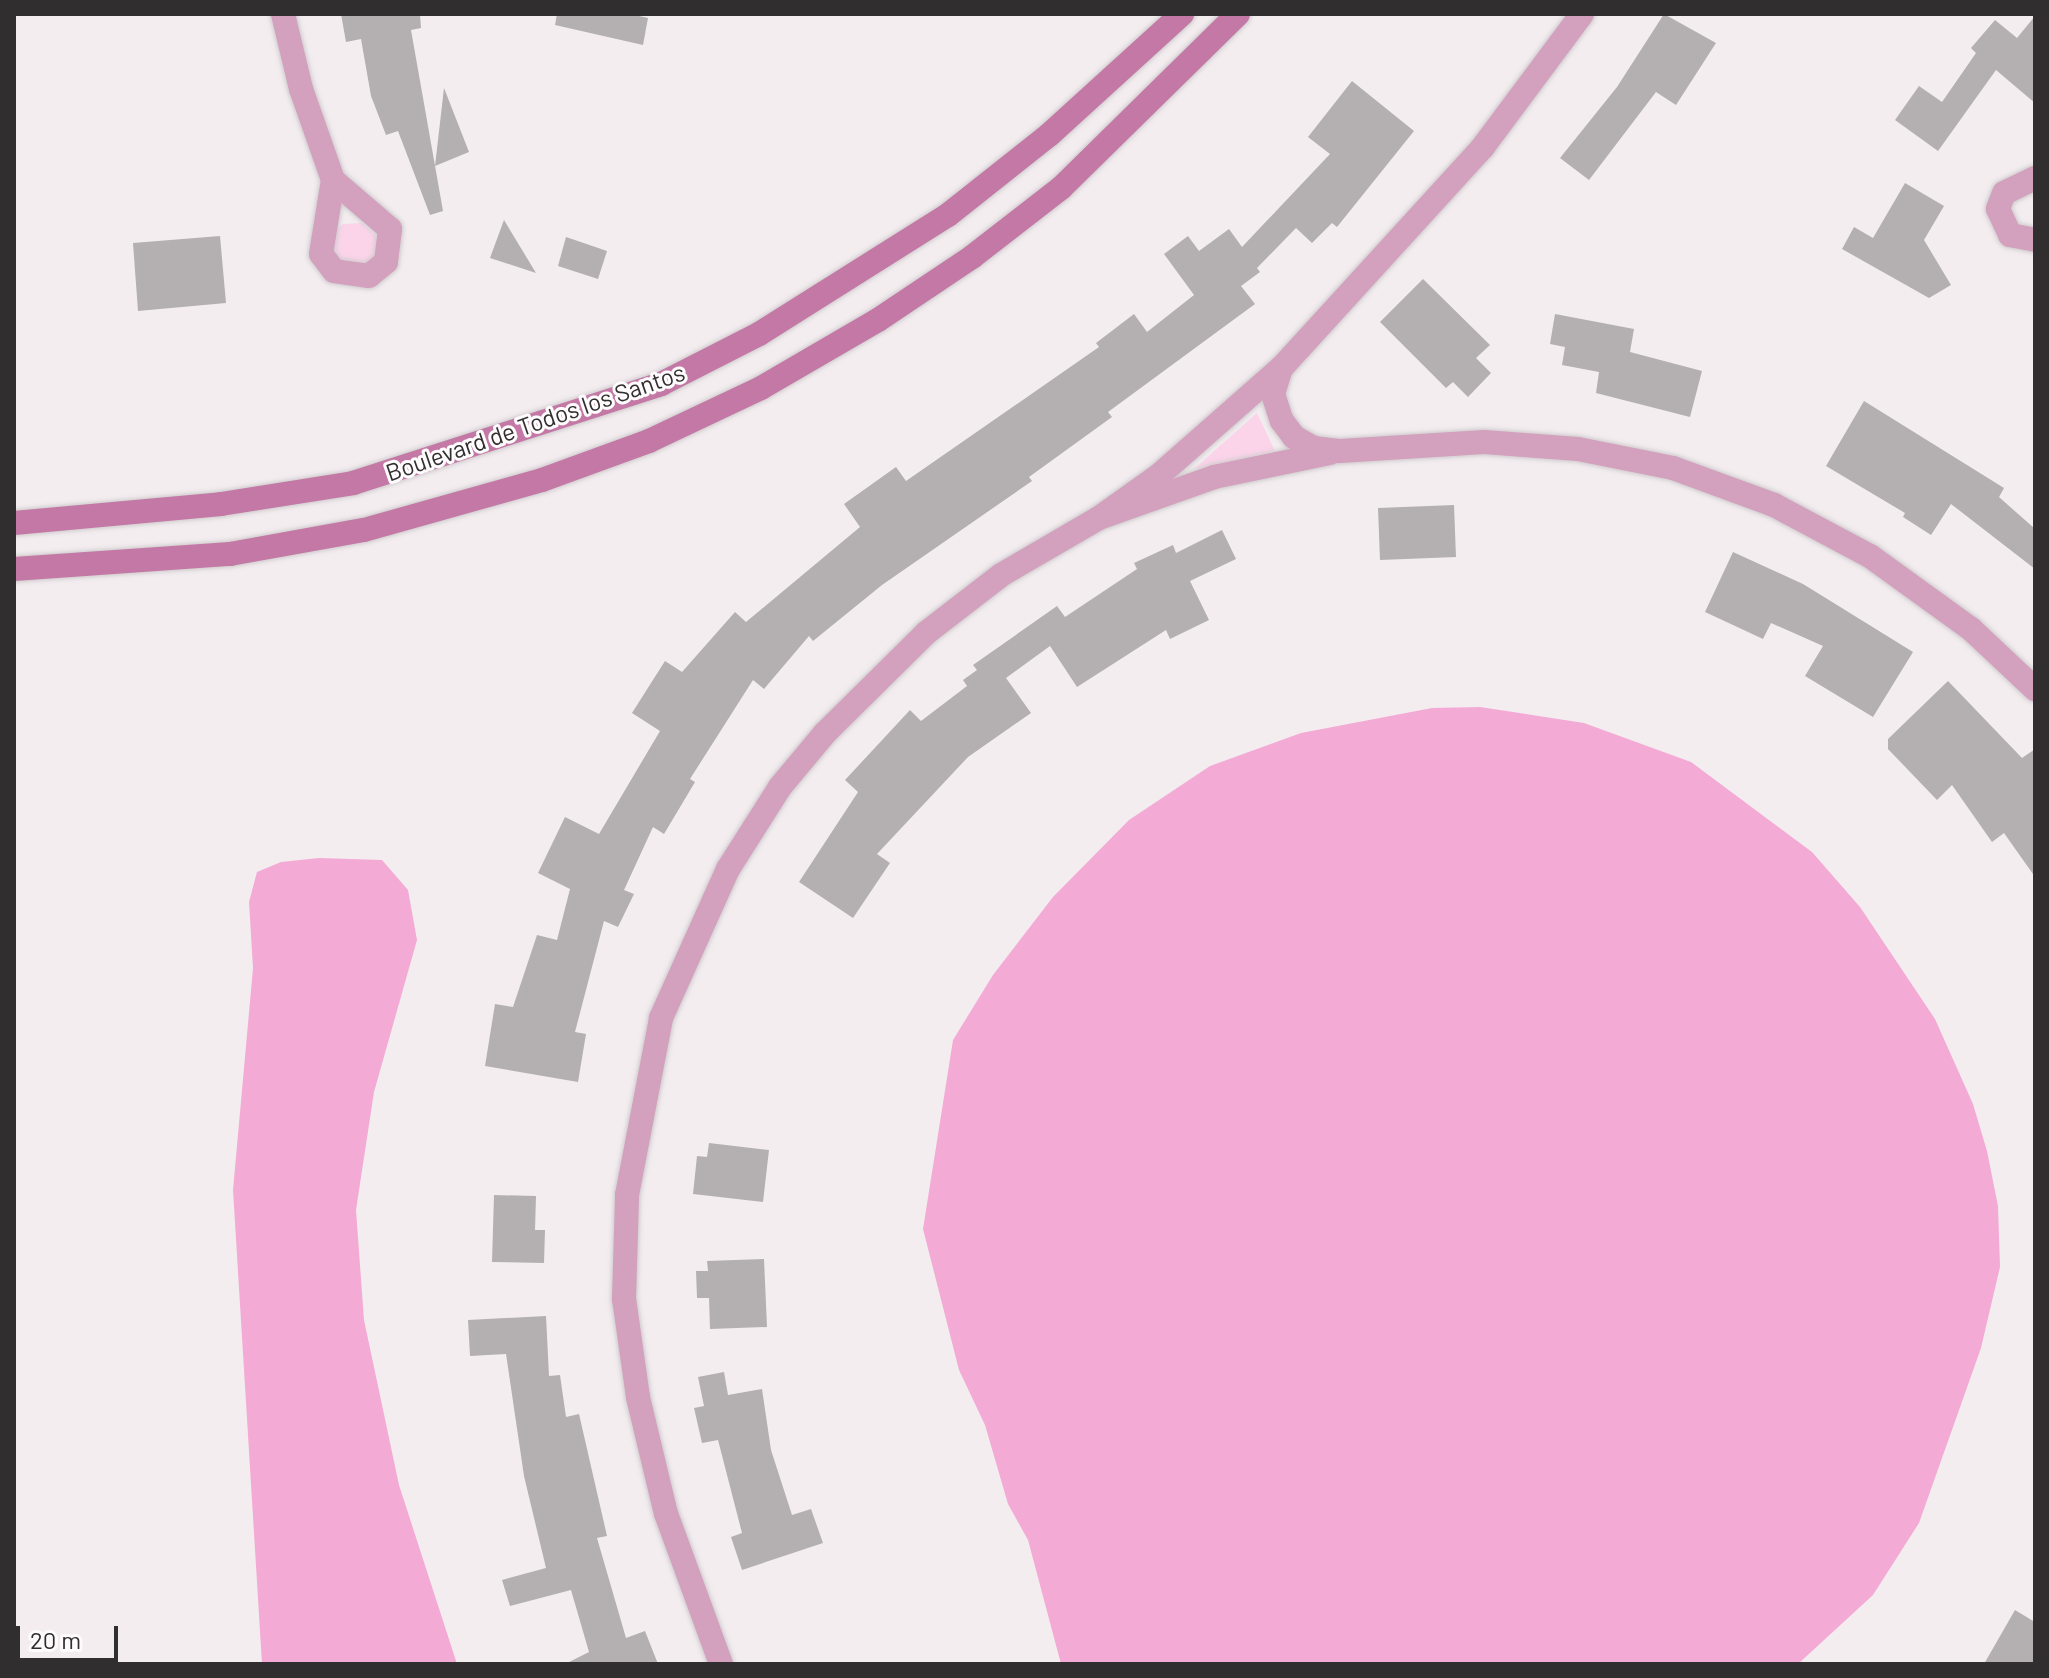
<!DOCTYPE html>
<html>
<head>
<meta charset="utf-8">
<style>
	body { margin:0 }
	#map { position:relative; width:2049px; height:1678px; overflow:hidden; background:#f3edf0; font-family:Barlow,sans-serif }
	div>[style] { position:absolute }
	.green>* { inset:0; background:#fbd4ea }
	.water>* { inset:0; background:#f3abd5 }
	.building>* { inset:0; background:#b4afb1 }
	.roads { filter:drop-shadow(0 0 2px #d0cbcd) drop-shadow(0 0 2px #d0cbcd) }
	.street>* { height:24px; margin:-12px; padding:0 12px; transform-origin:12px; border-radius:12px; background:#d3a0be }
	.secondary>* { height:24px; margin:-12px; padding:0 12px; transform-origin:12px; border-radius:12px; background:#c378a5 }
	span { translate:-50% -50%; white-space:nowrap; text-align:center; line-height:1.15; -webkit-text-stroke:6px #fefbfd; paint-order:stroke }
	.street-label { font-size:24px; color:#302e2f }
	.frame { position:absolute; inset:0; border:16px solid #302e2f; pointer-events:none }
	.scale { position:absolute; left:16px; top:1626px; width:102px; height:36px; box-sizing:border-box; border:4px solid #302e2f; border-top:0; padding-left:10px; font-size:24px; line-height:28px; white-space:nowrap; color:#302e2f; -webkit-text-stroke:6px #fefbfd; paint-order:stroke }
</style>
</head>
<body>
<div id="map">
	<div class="green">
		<div style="clip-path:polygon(362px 223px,376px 236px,376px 255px,363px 269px,330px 256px,330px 237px,343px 224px)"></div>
		<div style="clip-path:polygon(1257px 413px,1275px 451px,1194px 469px)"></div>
	</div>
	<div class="water">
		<div style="clip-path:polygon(1480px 707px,1584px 723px,1691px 762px,1812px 852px,1860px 907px,1935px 1019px,1973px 1104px,1987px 1151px,1998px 1206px,2000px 1267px,1981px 1348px,1919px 1523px,1873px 1595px,1798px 1664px,1061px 1664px,1028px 1540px,1008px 1504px,985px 1425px,959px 1370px,923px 1229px,953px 1040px,993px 975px,1053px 897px,1129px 820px,1210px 766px,1301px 733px,1432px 708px)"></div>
		<div style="clip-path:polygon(319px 858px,382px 860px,408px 890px,417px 940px,374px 1092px,356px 1210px,364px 1320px,399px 1485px,457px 1664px,262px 1664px,233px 1190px,253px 968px,249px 902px,257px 872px,281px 862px)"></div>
	</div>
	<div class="building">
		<div style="clip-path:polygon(341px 14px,420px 14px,421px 28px,411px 30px,443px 211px,430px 215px,398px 131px,386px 135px,371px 96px,361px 39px,346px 42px)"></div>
		<div style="clip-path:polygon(557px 14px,630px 14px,648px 18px,643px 45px,555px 25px)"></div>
		<div style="clip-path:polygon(1664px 14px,1716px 43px,1676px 105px,1656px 92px,1589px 180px,1560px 158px,1617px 87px)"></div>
		<div style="clip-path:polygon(2035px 16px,2035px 103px,1996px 70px,1938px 151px,1895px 120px,1919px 86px,1942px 102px,1976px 53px,1971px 48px,1995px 20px,2017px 38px)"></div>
		<div style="clip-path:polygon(1352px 81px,1414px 131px,1337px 227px,1332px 223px,1312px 243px,1296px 228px,1257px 268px,1260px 272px,1241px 286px,1255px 304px,1108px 412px,1112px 417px,1029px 477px,1032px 481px,882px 585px,813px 641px,809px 636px,764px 689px,753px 680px,690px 779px,695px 782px,664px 834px,653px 827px,624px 890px,634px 894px,618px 927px,604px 921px,575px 1032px,586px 1034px,578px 1082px,485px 1066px,495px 1004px,513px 1007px,537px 935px,557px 940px,570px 889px,538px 873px,565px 817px,599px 834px,660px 731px,632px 713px,665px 661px,682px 672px,735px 612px,746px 622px,860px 527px,844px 504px,896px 467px,906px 481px,1099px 347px,1096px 343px,1134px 314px,1147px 332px,1194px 295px,1164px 254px,1188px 236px,1199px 251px,1229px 229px,1242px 247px,1330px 154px,1308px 137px)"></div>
		<div style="clip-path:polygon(444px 88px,469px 152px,435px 166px)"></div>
		<div style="clip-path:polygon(1905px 183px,1944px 206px,1924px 240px,1951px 285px,1929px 298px,1842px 249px,1854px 227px,1873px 238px)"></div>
		<div style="clip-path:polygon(504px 220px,536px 273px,490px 258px)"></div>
		<div style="clip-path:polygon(220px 236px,226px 303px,138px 311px,133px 243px)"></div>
		<div style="clip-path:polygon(566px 237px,607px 251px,598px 279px,558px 266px)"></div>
		<div style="clip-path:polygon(1423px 279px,1490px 345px,1476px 358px,1491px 373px,1468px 397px,1453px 382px,1446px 388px,1380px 322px)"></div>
		<div style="clip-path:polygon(1555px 314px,1634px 329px,1630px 352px,1702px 371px,1690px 417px,1596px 393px,1599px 372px,1562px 365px,1565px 347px,1550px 344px)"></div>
		<div style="clip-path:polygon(1864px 401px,2004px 488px,1999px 497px,2035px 529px,2035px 569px,1951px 504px,1931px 535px,1903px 517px,1905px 513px,1826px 466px)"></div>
		<div style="clip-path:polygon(1454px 505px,1456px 557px,1380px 560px,1378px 508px)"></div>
		<div style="clip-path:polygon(1222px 530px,1236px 559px,1190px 581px,1209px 620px,1170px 639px,1166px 630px,1077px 687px,1050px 646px,1006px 678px,1031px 713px,968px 757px,877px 854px,890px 863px,853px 918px,799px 882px,858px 792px,845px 780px,910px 710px,921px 721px,967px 686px,963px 680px,977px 670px,973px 665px,1057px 606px,1065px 617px,1137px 569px,1134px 563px,1173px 545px,1176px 553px)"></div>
		<div style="clip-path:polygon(1733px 552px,1803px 584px,1913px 652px,1873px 717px,1805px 676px,1823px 646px,1771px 623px,1763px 639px,1705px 612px)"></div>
		<div style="clip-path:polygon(1948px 681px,2022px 758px,2035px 749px,2035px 877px,2004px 833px,1992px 842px,1952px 785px,1937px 800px,1888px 749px,1888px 739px)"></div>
		<div style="clip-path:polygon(709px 1143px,769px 1150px,763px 1202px,693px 1194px,697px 1156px,707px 1157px)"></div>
		<div style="clip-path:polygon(494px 1195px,536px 1196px,535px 1230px,545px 1230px,544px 1263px,492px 1262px)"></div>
		<div style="clip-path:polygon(764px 1259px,767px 1327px,710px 1329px,709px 1298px,697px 1298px,696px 1271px,708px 1271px,707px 1261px)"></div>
		<div style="clip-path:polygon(546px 1316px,549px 1376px,560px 1375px,566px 1417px,579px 1414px,607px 1536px,597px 1538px,626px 1638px,645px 1631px,658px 1664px,565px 1664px,589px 1652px,571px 1590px,510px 1606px,502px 1580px,546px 1568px,524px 1476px,506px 1354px,470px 1356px,468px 1320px)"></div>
		<div style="clip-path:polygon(724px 1372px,728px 1395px,762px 1389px,771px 1450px,792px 1515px,811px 1509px,823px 1543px,742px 1570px,731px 1537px,742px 1533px,718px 1440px,702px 1443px,694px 1408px,704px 1406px,698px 1377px)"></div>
		<div style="clip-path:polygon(2015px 1610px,2035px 1622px,2035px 1664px,1984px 1664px)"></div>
	</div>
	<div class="roads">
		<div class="street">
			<div style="left:283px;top:14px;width:77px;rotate:76.5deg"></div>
			<div style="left:301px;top:89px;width:96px;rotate:70.6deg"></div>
			<div style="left:1582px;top:14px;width:166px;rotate:126.7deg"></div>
			<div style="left:1483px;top:147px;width:299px;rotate:132.4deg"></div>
			<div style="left:1281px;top:368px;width:27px;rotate:107deg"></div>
			<div style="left:1273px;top:394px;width:28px;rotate:72deg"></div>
			<div style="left:1282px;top:421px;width:20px;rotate:53deg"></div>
			<div style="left:1294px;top:437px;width:23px;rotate:29deg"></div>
			<div style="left:1314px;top:448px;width:26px;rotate:7deg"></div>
			<div style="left:1340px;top:451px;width:144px;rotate:-3.6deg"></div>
			<div style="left:1484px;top:442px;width:94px;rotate:4.3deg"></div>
			<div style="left:1578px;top:449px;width:97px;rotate:11.3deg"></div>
			<div style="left:1673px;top:468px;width:108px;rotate:20.1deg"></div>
			<div style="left:1774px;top:505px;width:109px;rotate:28deg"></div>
			<div style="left:1870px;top:556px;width:125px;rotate:35.9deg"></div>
			<div style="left:1971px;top:629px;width:88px;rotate:43.2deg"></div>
			<div style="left:2035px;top:178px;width:34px;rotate:154deg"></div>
			<div style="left:2004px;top:193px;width:17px;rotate:111deg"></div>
			<div style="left:1998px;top:209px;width:29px;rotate:65deg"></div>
			<div style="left:2010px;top:235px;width:25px;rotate:11deg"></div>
			<div style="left:333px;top:180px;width:75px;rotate:40.7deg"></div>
			<div style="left:390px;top:229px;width:33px;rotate:97deg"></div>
			<div style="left:386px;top:262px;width:22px;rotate:141deg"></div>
			<div style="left:369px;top:276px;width:35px;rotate:-172deg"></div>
			<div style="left:334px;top:271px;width:21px;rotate:-127deg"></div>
			<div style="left:321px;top:254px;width:75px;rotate:-80.8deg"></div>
			<div style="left:1281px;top:368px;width:164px;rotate:138.7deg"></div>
			<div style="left:1158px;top:476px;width:72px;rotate:144.6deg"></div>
			<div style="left:1099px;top:518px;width:122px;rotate:-19.6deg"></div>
			<div style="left:1214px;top:477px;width:118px;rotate:-11.7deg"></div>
			<div style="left:721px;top:1664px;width:160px;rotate:-110.1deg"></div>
			<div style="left:666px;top:1514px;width:120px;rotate:-103.5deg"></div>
			<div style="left:638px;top:1397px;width:99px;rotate:-98.1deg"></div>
			<div style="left:624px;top:1299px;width:104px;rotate:-88.3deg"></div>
			<div style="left:627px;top:1195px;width:180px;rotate:-79.1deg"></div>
			<div style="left:661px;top:1018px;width:163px;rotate:-65.8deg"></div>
			<div style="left:728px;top:869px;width:97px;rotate:-57.6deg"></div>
			<div style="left:780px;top:787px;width:70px;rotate:-50.2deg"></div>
			<div style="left:825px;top:733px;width:142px;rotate:-44.7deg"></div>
			<div style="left:926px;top:633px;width:95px;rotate:-37.7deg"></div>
			<div style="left:1001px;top:575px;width:113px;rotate:-30.2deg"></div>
		</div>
		<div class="secondary">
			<div style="left:14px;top:523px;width:208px;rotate:-5.2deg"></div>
			<div style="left:221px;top:504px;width:134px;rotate:-9deg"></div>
			<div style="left:353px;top:483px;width:324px;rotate:-17.8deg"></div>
			<div style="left:661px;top:384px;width:110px;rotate:-27deg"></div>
			<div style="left:759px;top:334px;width:223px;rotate:-32.2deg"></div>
			<div style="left:948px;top:215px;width:129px;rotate:-38.4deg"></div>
			<div style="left:1049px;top:135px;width:180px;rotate:-42.3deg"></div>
			<div style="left:14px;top:569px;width:217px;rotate:-4deg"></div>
			<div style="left:230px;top:554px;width:136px;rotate:-10.2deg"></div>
			<div style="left:364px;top:530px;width:185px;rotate:-15.7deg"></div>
			<div style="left:542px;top:480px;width:114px;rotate:-20deg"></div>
			<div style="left:649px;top:441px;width:124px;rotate:-25.3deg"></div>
			<div style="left:761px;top:388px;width:135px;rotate:-30.2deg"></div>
			<div style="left:878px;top:320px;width:113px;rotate:-33.8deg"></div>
			<div style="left:972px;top:257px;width:113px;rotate:-37.8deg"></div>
			<div style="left:1061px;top:188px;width:248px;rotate:-44.5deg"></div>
		</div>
	</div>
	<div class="street-label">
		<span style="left:535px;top:422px;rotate:-19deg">Boulevard de Todos los Santos</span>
	</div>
	<div class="frame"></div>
	<div class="scale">20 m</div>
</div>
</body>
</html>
